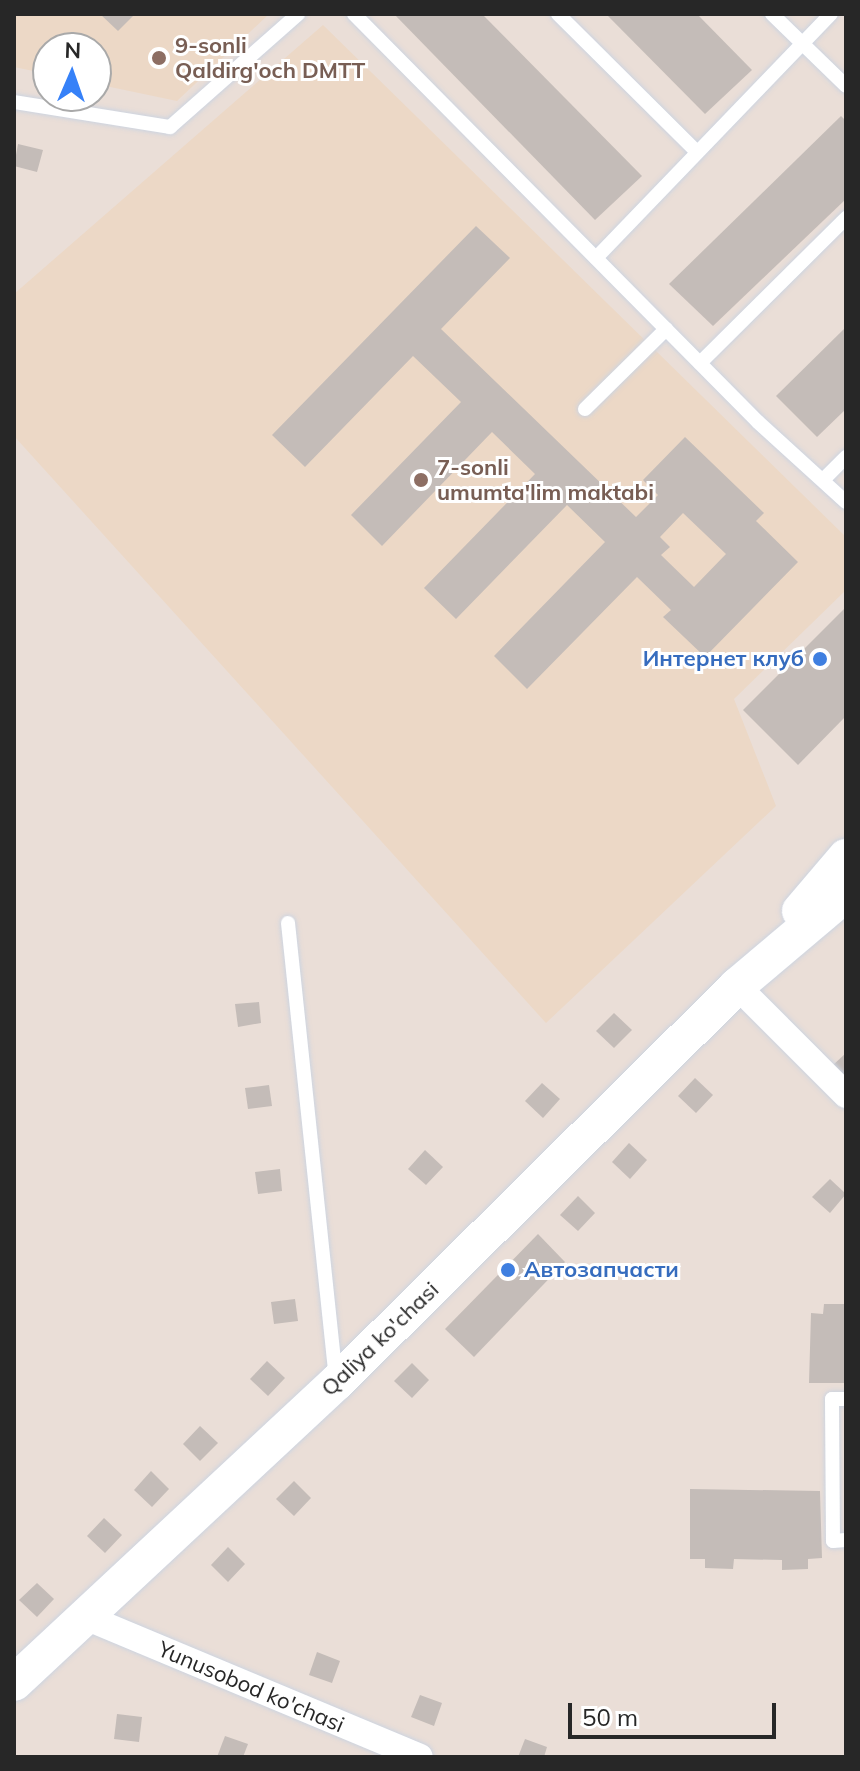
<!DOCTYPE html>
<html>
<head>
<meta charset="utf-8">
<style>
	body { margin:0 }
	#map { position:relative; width:860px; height:1771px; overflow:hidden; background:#eaded7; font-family:Mulish,sans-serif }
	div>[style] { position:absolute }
	.education>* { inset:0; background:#ecd8c6 }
	.building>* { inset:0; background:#c4bcb8 }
	.roads { filter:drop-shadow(0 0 2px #cdd4e0) drop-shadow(0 0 2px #cdd4e0) }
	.service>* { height:14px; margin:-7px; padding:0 7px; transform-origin:7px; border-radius:7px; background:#fff }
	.minor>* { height:26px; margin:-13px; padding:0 13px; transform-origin:13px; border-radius:13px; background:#fff }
	.secondary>* { height:36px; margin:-18px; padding:0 18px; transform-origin:18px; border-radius:18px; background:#fff }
	.dots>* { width:22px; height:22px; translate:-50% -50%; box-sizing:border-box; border:4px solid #fff; border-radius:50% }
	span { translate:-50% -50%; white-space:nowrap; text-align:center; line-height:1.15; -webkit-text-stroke:6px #fff; paint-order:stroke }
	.education-label { font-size:22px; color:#785e54; font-weight:700 }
	.left { translate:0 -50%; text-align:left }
	.shop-label { font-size:22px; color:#366cbe; font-weight:700 }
	.right { translate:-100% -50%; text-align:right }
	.street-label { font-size:22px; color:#272727 }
	.frame { position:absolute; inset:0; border:16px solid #272727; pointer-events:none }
	.north { position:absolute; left:32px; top:32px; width:80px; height:80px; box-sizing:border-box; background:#fff; border:2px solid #a9a9a9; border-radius:50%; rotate:2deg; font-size:22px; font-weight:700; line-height:32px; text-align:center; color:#272727 }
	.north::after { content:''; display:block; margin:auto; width:28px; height:36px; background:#3681f8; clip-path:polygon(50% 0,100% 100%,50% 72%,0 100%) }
	.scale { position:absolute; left:568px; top:1703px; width:208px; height:36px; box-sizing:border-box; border:4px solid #272727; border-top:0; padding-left:10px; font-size:24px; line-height:28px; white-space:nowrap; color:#272727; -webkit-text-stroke:6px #fff; paint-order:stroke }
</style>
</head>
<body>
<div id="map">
	<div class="education">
		<div style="clip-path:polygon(14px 14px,269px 14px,177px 101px,96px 84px,96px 48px,48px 48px,48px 74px,14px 67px)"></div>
		<div style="clip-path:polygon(323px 25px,846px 537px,846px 590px,734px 699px,776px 806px,546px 1023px,14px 436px,14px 294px)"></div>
	</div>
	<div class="building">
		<div style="clip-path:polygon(100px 14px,135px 14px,118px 31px)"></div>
		<div style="clip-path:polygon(394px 14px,482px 14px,642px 176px,595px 220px)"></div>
		<div style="clip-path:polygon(606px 14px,697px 14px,752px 70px,705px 114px)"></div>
		<div style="clip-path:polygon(841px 116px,846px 121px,846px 199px,713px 326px,669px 284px)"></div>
		<div style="clip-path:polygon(18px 144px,43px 150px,37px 172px,14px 166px)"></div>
		<div style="clip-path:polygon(evenodd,476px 226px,510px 258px,441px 329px,636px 517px,658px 495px,643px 480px,685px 437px,764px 513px,756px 521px,798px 562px,705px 657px,663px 617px,671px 610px,637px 577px,527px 689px,494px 656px,605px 542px,567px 505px,456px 619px,424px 588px,535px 474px,492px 432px,382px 546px,351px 515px,461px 402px,413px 356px,305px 467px,272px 435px,476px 226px,683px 513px,726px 554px,694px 587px,661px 555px,670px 547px,660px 537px,683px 513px)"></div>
		<div style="clip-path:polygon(846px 327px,846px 409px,817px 437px,776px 396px)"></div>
		<div style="clip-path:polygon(846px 607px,846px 716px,798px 765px,743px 710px)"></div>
		<div style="clip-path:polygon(259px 1002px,261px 1023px,238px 1027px,235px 1004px)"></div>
		<div style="clip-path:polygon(614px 1013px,632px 1030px,614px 1048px,596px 1031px)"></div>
		<div style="clip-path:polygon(846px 1053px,846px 1079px,833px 1065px)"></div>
		<div style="clip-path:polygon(695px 1078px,713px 1095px,696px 1113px,678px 1096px)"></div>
		<div style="clip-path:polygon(542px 1083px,560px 1099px,543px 1118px,525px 1101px)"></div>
		<div style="clip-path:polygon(269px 1085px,272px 1106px,248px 1109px,245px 1088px)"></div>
		<div style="clip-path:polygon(629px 1143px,647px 1160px,630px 1179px,612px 1162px)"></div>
		<div style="clip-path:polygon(425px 1150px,443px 1167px,426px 1185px,408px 1169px)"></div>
		<div style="clip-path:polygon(280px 1169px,282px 1191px,258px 1194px,255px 1172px)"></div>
		<div style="clip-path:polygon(830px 1179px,846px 1194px,830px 1213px,812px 1197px)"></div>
		<div style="clip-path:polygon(578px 1196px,595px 1213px,578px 1231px,560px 1215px)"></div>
		<div style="clip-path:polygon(538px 1234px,565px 1262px,474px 1357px,445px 1329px)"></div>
		<div style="clip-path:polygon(295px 1299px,298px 1321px,274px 1324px,271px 1302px)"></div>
		<div style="clip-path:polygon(824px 1304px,846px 1304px,846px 1383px,809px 1383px,811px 1313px,823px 1314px)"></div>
		<div style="clip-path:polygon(267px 1361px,285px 1378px,268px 1396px,250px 1379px)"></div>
		<div style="clip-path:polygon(412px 1363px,429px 1380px,412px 1398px,394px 1381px)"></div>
		<div style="clip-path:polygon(200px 1426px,218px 1443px,200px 1461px,183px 1444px)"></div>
		<div style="clip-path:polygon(151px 1471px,169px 1489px,152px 1507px,134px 1490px)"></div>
		<div style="clip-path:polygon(294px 1481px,311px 1498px,294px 1516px,276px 1499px)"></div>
		<div style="clip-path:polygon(690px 1489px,820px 1491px,822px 1558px,808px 1559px,808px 1569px,782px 1570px,782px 1560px,734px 1559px,733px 1569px,705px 1568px,705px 1559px,690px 1559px)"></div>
		<div style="clip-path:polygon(104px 1518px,122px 1535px,105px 1553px,87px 1536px)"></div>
		<div style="clip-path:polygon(228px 1547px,245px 1564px,228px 1582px,211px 1565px)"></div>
		<div style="clip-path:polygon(37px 1583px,54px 1599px,37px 1617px,19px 1600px)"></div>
		<div style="clip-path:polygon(317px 1652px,340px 1661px,332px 1683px,309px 1675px)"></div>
		<div style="clip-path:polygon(420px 1695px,442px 1703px,434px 1726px,411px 1717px)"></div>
		<div style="clip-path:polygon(117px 1714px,142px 1717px,139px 1742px,114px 1739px)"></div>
		<div style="clip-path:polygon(225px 1736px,248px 1744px,243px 1757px,217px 1757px)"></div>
		<div style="clip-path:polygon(525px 1739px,547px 1747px,544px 1757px,518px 1757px)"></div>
	</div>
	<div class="roads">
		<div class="service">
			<div style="left:354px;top:14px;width:574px;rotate:45.28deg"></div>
			<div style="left:758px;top:422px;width:119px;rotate:42.3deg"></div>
			<div style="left:558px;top:14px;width:196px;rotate:44.8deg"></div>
			<div style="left:772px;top:14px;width:103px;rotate:44.2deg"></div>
			<div style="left:14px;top:102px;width:158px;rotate:9.1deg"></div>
			<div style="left:170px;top:127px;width:171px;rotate:-41.4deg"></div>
			<div style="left:596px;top:258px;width:339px;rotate:-46.1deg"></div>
			<div style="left:700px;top:363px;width:206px;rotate:-44.8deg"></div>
			<div style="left:585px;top:409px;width:114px;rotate:-44.6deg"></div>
			<div style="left:823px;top:480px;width:33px;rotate:-45deg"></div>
			<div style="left:288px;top:923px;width:457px;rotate:84deg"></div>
			<div style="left:846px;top:1399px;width:14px;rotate:180deg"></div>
			<div style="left:832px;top:1399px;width:142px;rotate:89.6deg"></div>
			<div style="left:833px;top:1541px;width:13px;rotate:-4deg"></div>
		</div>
		<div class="minor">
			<div style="left:737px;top:986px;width:154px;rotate:45deg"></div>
			<div style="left:83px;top:1616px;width:365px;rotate:22.7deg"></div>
		</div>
		<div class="secondary">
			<div style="left:800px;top:911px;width:71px;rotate:-49.6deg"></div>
			<div style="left:14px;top:1683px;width:442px;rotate:-43deg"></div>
			<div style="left:337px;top:1382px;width:563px;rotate:-44.71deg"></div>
			<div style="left:737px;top:986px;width:143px;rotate:-40.2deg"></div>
		</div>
	</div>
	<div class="dots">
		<div style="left:159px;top:58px;background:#8d6e63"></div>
		<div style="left:421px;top:480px;background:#8d6e63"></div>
		<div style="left:820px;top:659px;background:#3f7fe0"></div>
		<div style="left:508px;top:1270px;background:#3f7fe0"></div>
	</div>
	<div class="education-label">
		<span class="left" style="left:175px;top:58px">9-sonli<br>Qaldirg'och DMTT</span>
		<span class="left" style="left:437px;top:480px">7-sonli<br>umumta'lim maktabi</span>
	</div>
	<div class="shop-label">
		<span class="right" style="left:804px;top:659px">Интернет клуб</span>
		<span class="left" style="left:524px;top:1270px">Автозапчасти</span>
	</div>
	<div class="street-label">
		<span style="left:380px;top:1339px;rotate:-44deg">Qaliya ko'chasi</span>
		<span style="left:251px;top:1687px;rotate:23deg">Yunusobod ko'chasi</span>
	</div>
	<div class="frame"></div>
	<div class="north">N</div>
	<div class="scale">50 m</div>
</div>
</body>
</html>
